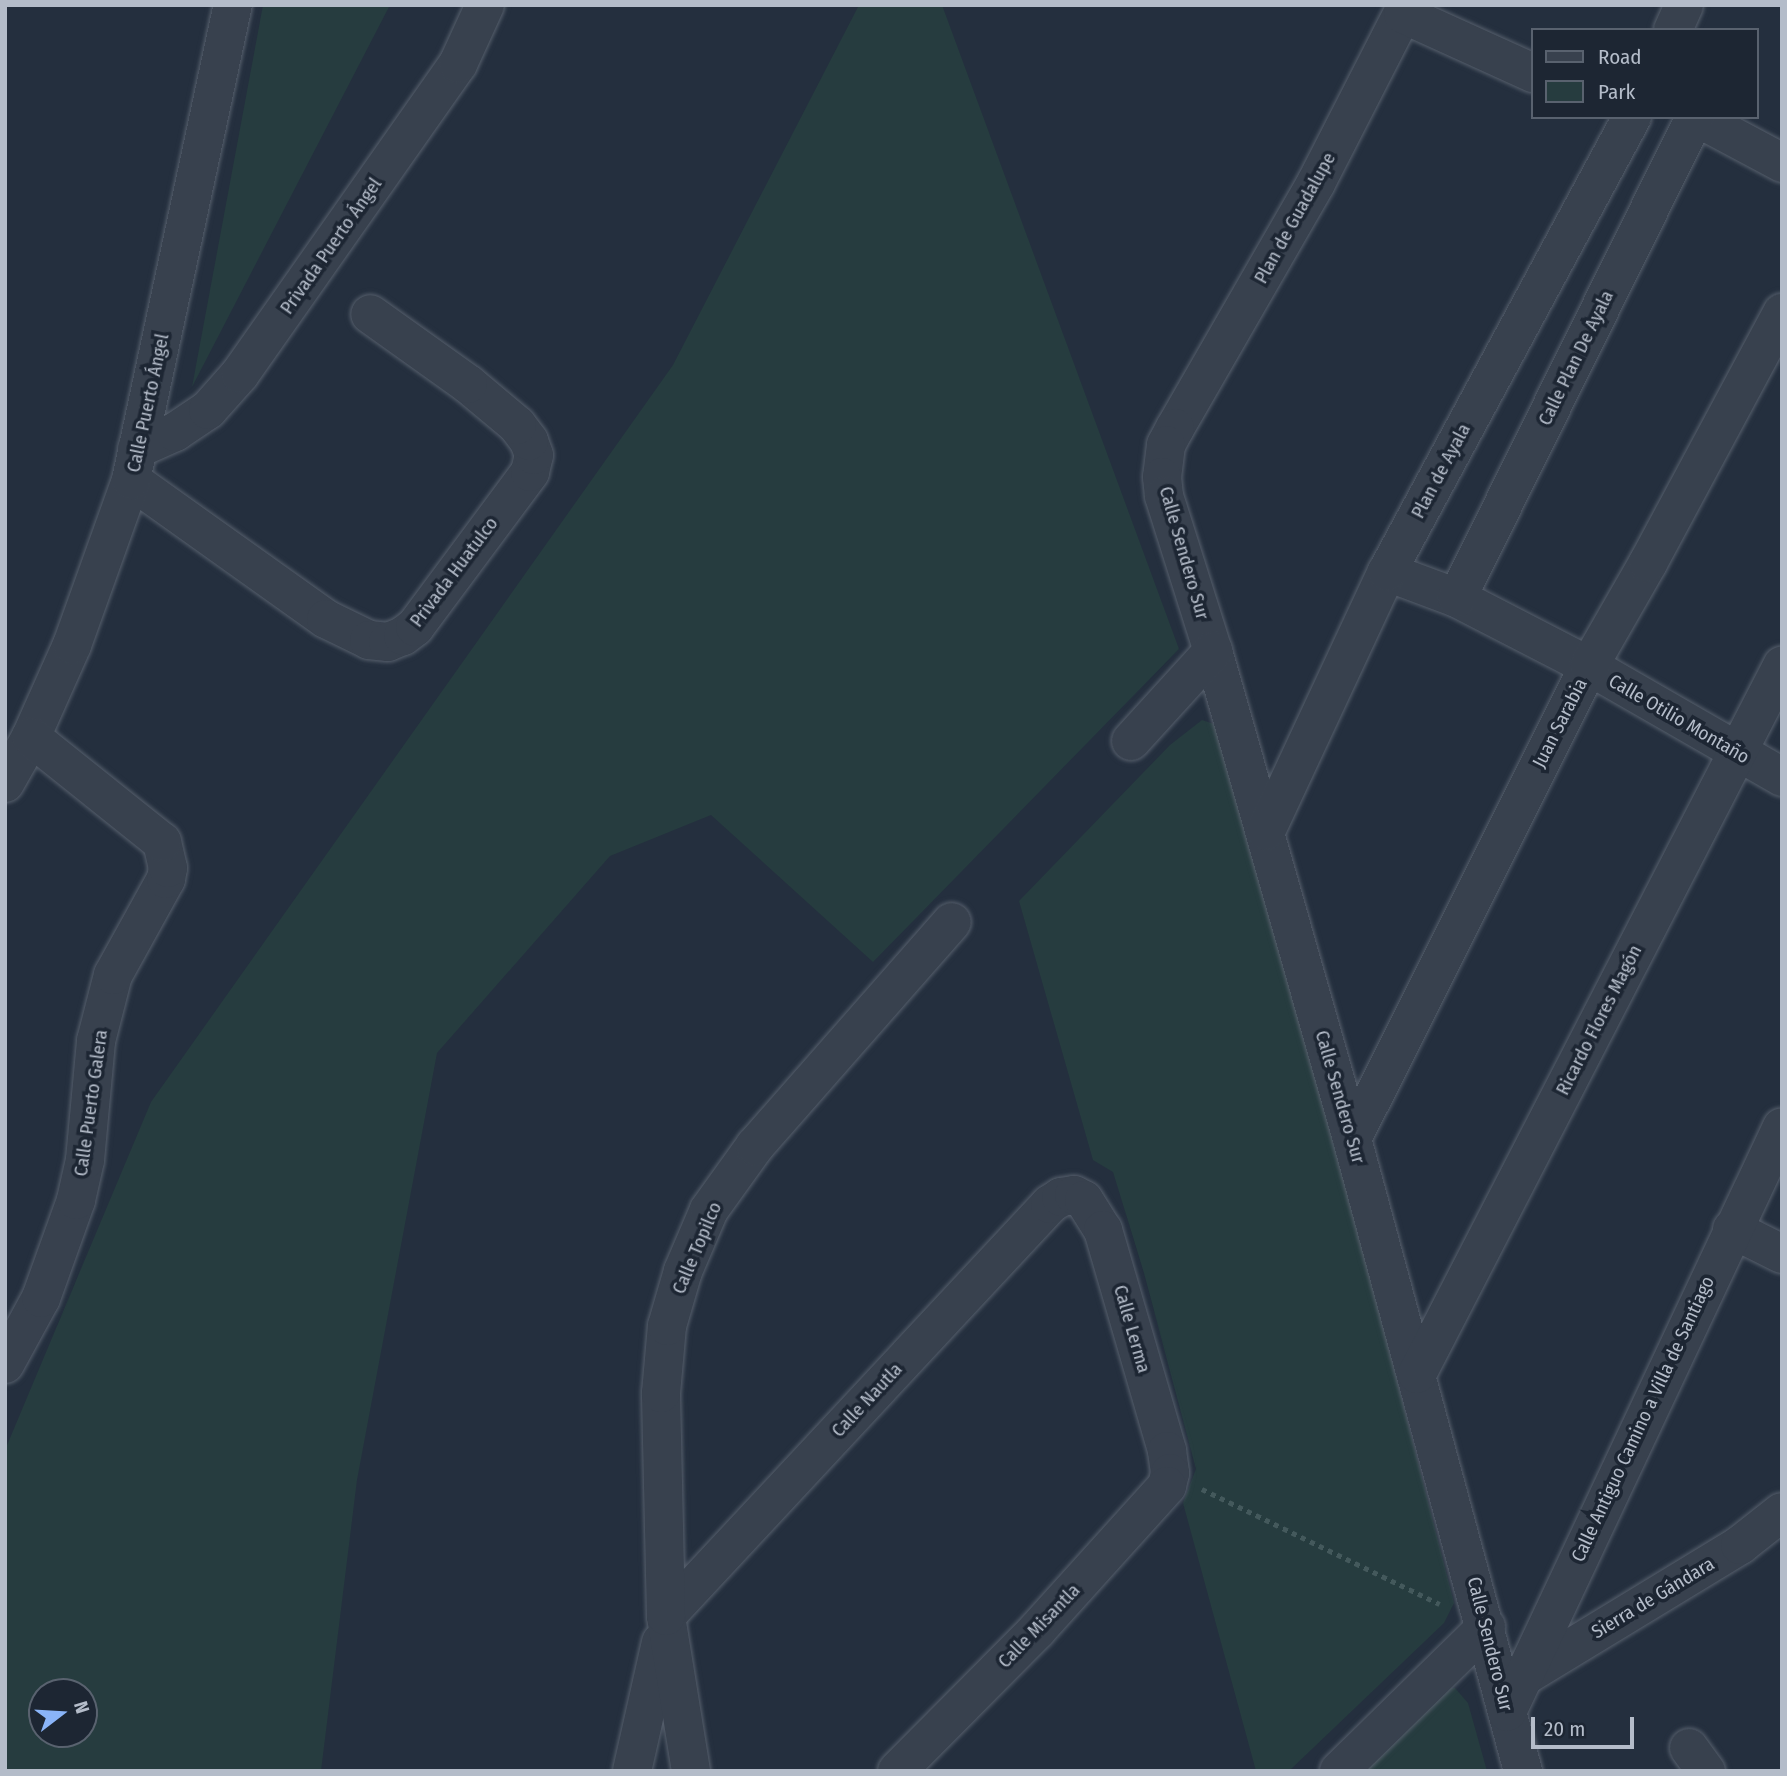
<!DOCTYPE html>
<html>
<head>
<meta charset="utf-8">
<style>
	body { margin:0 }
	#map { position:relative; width:1787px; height:1776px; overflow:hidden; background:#242f3e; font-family:"Fira Sans Condensed",sans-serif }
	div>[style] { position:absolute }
	.green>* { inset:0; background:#263c3f }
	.path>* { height:4.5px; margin-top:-2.25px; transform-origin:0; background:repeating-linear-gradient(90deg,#44595c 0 5px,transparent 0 10px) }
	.roads { filter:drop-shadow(0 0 2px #565f6c) drop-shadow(0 0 2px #565f6c) }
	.minor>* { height:38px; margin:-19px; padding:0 19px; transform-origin:19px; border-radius:19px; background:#38414e }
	span { translate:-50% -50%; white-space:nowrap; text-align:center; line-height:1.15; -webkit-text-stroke:7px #1d2633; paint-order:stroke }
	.street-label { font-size:19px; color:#b4bcc9 }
	.frame { position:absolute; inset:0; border:7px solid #b4bcc9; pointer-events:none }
	.legend { position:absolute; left:1531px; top:28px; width:228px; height:91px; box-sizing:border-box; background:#1d2633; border:2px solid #59626f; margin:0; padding:9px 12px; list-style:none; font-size:21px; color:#b4bcc9 }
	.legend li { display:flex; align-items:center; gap:14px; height:35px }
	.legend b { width:35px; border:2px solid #59626f }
	.north { position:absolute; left:28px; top:1678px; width:70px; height:70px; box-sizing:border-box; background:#1d2633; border:2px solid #59626f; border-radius:50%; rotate:73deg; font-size:19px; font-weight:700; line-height:28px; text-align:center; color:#b4bcc9 }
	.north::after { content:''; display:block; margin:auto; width:24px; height:32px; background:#8ab4f8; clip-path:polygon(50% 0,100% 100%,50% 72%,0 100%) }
	.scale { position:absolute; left:1531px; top:1717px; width:103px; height:32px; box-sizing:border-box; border:4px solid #b4bcc9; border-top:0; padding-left:9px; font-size:21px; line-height:24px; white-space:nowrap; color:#b4bcc9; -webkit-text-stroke:5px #1d2633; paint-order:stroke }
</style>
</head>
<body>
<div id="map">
	<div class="green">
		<div style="clip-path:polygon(263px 5px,390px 5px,192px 387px)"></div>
		<div style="clip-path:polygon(evenodd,859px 5px,942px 5px,1179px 649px,873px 962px,711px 815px,610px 856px,437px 1053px,357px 1480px,321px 1771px,5px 1771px,5px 1450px,151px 1102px,673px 365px,859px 5px,42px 1692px,84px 1692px,84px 1734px,42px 1734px,42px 1692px)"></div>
		<div style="clip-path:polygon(1202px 720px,1220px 726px,1314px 1055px,1454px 1603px,1444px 1623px,1289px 1771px,1256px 1771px,1183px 1503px,1196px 1469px,1144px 1273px,1113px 1172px,1093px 1160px,1019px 901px,1170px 745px)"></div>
		<div style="clip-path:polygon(1435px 1688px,1455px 1688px,1468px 1703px,1487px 1771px,1361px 1771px)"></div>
	</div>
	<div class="path">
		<div style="left:1202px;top:1489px;width:264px;rotate:25.8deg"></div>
	</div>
	<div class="roads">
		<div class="minor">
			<div style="left:1407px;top:5px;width:200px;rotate:117.1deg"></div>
			<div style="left:1316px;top:183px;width:283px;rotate:119.9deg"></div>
			<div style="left:1175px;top:428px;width:19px;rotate:118deg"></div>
			<div style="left:1166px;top:445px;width:32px;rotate:97deg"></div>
			<div style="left:1162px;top:477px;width:19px;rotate:84deg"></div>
			<div style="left:1164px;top:496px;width:163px;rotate:72.5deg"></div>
			<div style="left:1213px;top:651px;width:507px;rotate:74.1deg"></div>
			<div style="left:1352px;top:1139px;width:655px;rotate:74.86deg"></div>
			<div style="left:1403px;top:14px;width:143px;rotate:24.4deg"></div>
			<div style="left:1673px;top:30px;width:27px;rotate:-66deg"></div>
			<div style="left:1696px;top:117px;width:98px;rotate:28.1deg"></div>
			<div style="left:137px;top:449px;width:42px;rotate:-24.1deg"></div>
			<div style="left:175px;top:432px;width:40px;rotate:-34deg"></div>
			<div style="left:208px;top:410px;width:48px;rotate:-48.4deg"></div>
			<div style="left:240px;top:374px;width:379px;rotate:-54.9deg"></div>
			<div style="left:458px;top:64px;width:65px;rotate:-65.4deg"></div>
			<div style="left:131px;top:480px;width:239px;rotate:35.5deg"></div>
			<div style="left:326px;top:619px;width:48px;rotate:26deg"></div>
			<div style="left:369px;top:640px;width:19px;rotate:6deg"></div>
			<div style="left:388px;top:642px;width:16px;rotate:-22deg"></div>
			<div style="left:403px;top:636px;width:15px;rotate:-37deg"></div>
			<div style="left:415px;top:627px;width:193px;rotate:-53.4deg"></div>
			<div style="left:530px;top:472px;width:17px;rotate:-77deg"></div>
			<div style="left:534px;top:455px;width:15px;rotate:-110deg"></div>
			<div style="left:529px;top:441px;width:20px;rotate:-127deg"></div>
			<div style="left:517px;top:425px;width:64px;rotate:-140.1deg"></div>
			<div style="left:468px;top:384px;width:120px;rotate:-144.5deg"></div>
			<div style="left:1387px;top:572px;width:75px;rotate:20.4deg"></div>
			<div style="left:1457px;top:598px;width:148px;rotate:27.3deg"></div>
			<div style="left:1589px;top:666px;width:223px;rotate:29.9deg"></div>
			<div style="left:1457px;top:598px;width:537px;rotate:-63.67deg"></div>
			<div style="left:1131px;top:741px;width:122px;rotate:-47.7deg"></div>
			<div style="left:5px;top:783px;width:53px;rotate:-60.5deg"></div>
			<div style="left:31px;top:737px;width:101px;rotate:-66deg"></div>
			<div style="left:72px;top:645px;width:175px;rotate:-70.3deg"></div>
			<div style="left:131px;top:480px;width:486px;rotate:-77.9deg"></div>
			<div style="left:1266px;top:831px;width:286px;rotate:-65deg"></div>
			<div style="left:1387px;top:572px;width:517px;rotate:-61.7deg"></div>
			<div style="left:1352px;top:1139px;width:529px;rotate:-63.39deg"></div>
			<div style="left:1589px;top:666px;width:119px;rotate:-60.2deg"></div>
			<div style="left:1648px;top:563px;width:284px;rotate:-61.8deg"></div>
			<div style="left:1732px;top:1229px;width:56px;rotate:26.6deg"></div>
			<div style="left:5px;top:1364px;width:75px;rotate:-61.4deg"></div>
			<div style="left:41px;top:1298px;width:104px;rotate:-70.3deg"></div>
			<div style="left:76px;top:1200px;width:41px;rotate:-77.3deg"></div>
			<div style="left:85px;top:1160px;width:120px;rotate:-84.7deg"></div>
			<div style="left:96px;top:1041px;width:68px;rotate:-75.6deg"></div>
			<div style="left:113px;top:975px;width:110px;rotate:-61.1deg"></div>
			<div style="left:166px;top:879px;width:11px;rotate:-80deg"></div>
			<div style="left:168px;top:868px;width:27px;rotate:-103deg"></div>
			<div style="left:162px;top:842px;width:168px;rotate:-141.3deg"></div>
			<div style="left:1417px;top:1374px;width:797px;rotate:-62.73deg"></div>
			<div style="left:666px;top:1616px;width:563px;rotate:-47.01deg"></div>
			<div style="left:1050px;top:1204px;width:13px;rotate:-32deg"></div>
			<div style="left:1061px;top:1197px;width:13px;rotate:-9deg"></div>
			<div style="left:1074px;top:1195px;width:11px;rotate:27deg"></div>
			<div style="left:1084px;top:1200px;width:36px;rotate:58deg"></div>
			<div style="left:1103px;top:1230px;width:230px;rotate:73.8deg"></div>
			<div style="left:1167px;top:1451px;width:22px;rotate:82deg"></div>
			<div style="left:1170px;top:1473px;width:13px;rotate:103deg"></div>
			<div style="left:1167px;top:1486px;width:195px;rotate:132.1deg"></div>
			<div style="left:1036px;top:1631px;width:197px;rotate:134.8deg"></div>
			<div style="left:1520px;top:1679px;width:258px;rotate:-31.3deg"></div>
			<div style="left:1740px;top:1545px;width:53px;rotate:-38.2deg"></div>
			<div style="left:1507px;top:1712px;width:646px;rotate:-64.82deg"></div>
			<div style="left:1689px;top:1748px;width:29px;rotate:54deg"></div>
			<div style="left:632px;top:1771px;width:132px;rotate:-77.3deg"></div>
			<div style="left:691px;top:1771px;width:157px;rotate:-99.2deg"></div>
			<div style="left:666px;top:1616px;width:223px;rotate:-91.3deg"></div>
			<div style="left:661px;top:1393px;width:67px;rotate:-84.9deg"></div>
			<div style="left:667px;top:1326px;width:57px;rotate:-73.8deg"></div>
			<div style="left:683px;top:1271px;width:66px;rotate:-66.9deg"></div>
			<div style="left:709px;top:1210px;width:79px;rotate:-54.3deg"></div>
			<div style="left:755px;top:1146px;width:298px;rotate:-48.7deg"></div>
			<div style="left:1339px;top:1771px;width:206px;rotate:-44.4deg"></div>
		</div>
	</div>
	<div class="street-label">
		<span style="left:1295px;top:218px;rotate:-61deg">Plan de Guadalupe</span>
		<span style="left:331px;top:246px;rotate:-55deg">Privada Puerto Ángel</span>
		<span style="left:1576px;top:358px;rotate:-64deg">Calle Plan De Ayala</span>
		<span style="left:148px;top:403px;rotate:-78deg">Calle Puerto Ángel</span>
		<span style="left:1441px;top:471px;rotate:-62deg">Plan de Ayala</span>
		<span style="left:1184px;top:553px;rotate:74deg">Calle Sendero Sur</span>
		<span style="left:454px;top:572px;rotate:-53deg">Privada Huatulco</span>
		<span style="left:1679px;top:719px;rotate:30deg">Calle Otilio Montaño</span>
		<span style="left:1560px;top:723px;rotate:-63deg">Juan Sarabia</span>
		<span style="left:1599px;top:1020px;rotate:-63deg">Ricardo Flores Magón</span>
		<span style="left:1340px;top:1097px;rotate:74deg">Calle Sendero Sur</span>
		<span style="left:91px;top:1103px;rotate:-82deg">Calle Puerto Galera</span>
		<span style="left:697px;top:1248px;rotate:-67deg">Calle Topilco</span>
		<span style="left:1132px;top:1329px;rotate:74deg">Calle Lerma</span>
		<span style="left:867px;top:1400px;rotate:-47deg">Calle Nautla</span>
		<span style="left:1643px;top:1419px;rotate:-65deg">Calle Antiguo Camino a Villa de Santiago</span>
		<span style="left:1653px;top:1598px;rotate:-31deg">Sierra de Gándara</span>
		<span style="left:1039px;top:1626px;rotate:-46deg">Calle Misantla</span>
		<span style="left:1490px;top:1644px;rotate:76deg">Calle Sendero Sur</span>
	</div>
	<div class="frame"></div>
	<ul class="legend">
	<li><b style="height:9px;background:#38414e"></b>Road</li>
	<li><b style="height:19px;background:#263c3f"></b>Park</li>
	</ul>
	<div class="north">N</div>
	<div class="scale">20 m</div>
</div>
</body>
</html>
